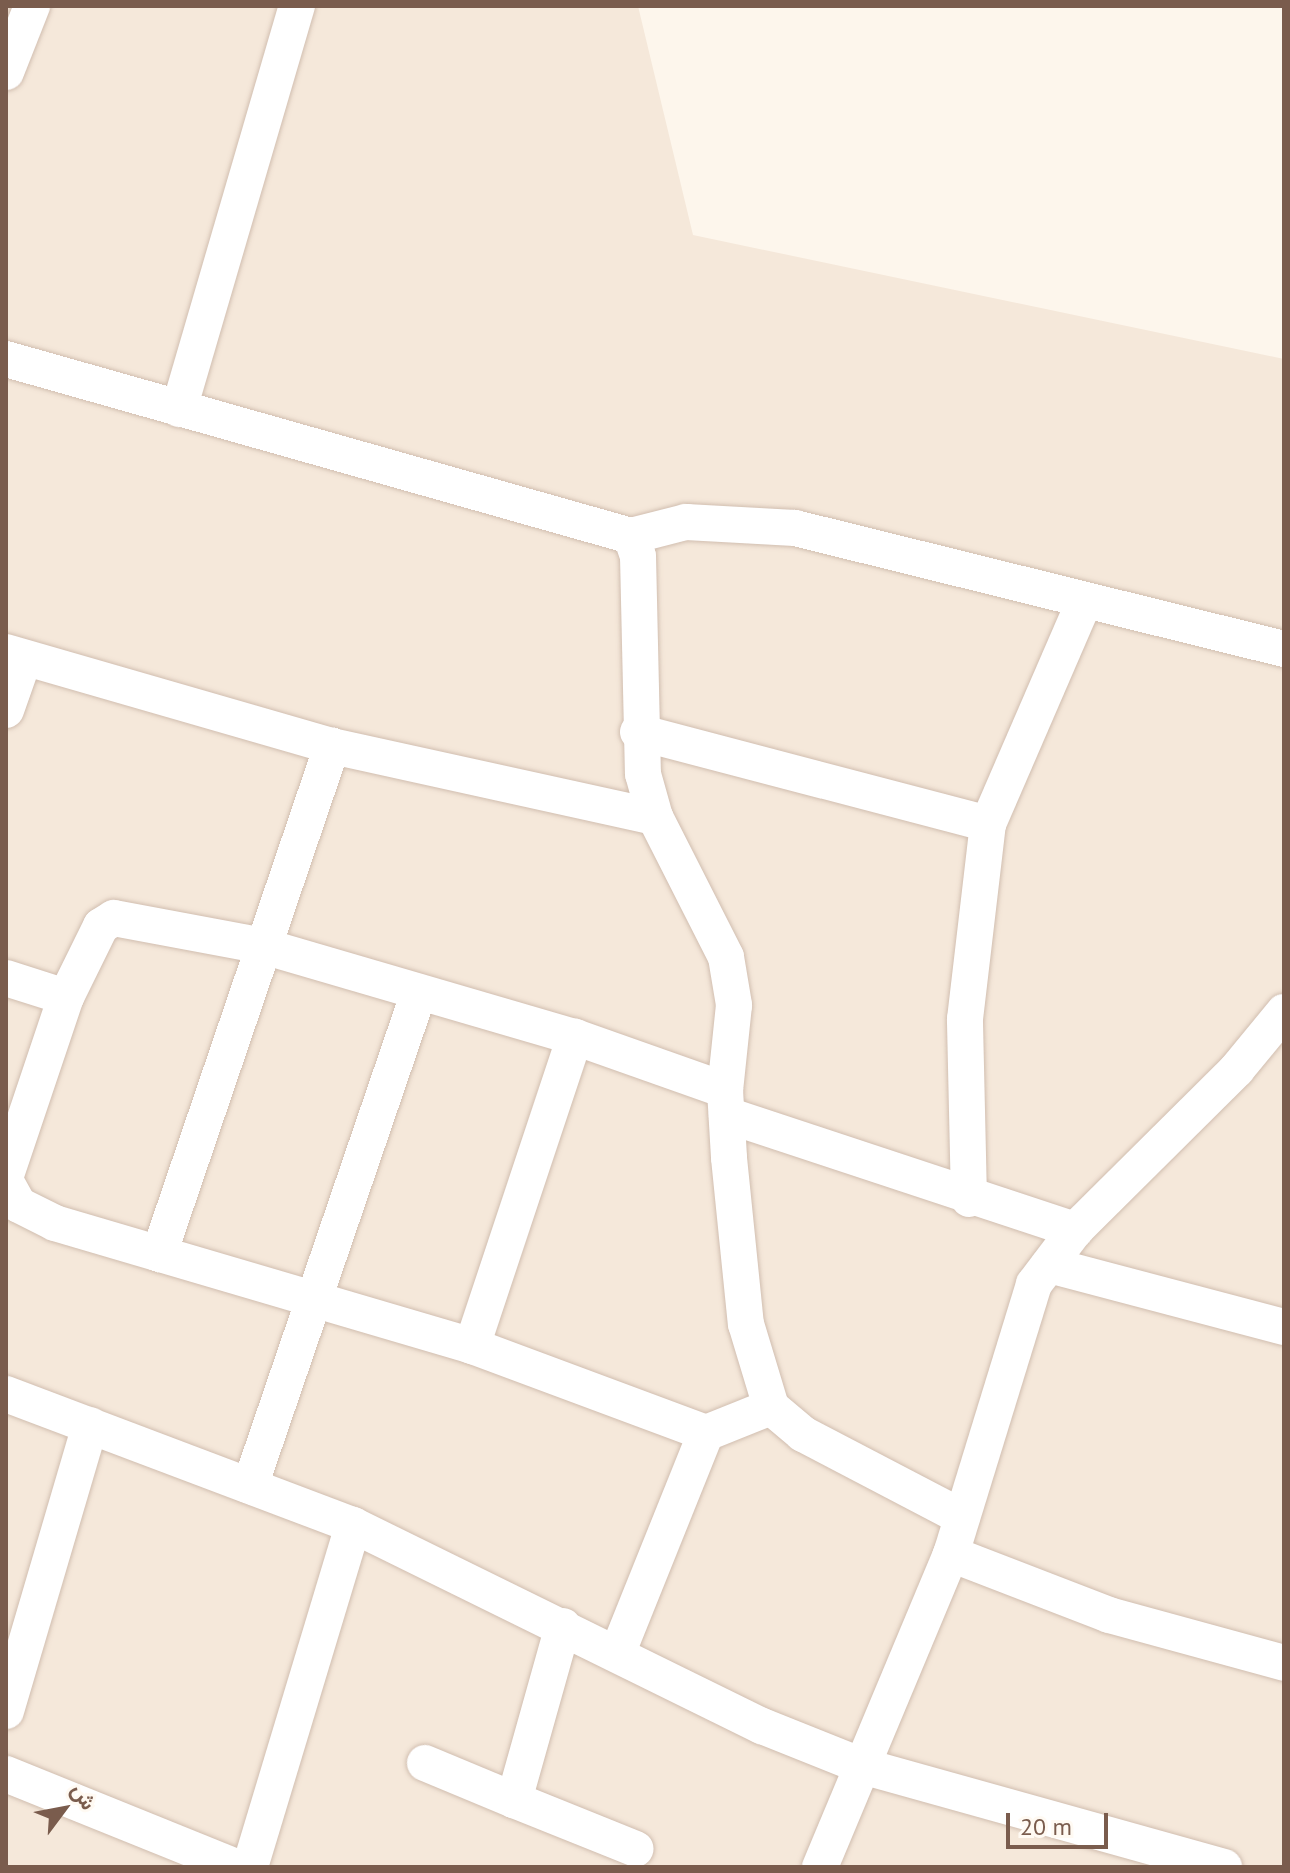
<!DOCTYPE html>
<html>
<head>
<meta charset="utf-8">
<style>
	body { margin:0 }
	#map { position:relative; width:1290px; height:1873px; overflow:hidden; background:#fdf6ec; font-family:"PT Sans",Vazirmatn,sans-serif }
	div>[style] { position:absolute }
	.residential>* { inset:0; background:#f5e8da }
	.roads { filter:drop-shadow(0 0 2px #d1beb0) drop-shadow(0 0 2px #d1beb0) }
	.street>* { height:36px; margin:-18px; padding:0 18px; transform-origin:18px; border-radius:18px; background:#fff }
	span { translate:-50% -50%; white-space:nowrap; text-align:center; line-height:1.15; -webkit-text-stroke:7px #fffaf3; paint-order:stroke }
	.frame { position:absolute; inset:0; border:8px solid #7a5c4d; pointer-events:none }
	.north { position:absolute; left:24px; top:1769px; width:80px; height:80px; -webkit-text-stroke:6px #fffaf3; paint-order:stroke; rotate:58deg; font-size:22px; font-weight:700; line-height:32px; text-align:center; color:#7a5c4d }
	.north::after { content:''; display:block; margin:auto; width:28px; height:36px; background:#7a5c4d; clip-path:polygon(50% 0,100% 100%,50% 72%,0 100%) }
	.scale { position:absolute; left:1006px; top:1813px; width:102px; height:36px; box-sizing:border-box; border:4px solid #7a5c4d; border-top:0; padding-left:10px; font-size:24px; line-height:28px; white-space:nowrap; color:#7a5c4d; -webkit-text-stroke:6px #fffaf3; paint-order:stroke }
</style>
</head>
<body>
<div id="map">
	<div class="residential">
		<div style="clip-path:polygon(6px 6px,638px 6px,693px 235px,1284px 359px,1284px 1867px,6px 1867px)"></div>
	</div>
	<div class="roads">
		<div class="street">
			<div style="left:6px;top:72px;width:71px;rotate:-68.5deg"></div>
			<div style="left:6px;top:359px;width:650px;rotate:15.81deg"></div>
			<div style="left:631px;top:536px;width:21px;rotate:71deg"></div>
			<div style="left:638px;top:556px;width:218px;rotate:88.7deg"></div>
			<div style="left:643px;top:774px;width:45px;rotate:74.4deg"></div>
			<div style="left:655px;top:817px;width:157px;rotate:63.1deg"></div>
			<div style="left:726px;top:957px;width:49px;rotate:80.5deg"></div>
			<div style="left:734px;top:1005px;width:85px;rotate:96deg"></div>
			<div style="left:725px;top:1090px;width:68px;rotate:86.6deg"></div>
			<div style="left:729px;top:1158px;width:167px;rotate:84.2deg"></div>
			<div style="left:746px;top:1324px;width:87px;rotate:73.2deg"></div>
			<div style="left:771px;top:1407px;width:42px;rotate:40.2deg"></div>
			<div style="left:803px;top:1434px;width:179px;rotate:27.6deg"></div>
			<div style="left:179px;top:409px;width:420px;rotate:-73.7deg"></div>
			<div style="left:631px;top:536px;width:57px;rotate:-14.3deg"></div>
			<div style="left:686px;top:522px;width:109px;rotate:3.2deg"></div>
			<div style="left:795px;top:528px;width:504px;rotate:13.9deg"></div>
			<div style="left:6px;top:652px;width:339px;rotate:16.1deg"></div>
			<div style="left:332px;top:746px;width:331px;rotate:12.4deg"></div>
			<div style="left:6px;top:710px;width:54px;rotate:-70.6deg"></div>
			<div style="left:638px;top:732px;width:362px;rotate:14.7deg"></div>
			<div style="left:6px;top:978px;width:63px;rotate:17.6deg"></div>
			<div style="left:727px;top:1115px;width:367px;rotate:18.3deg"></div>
			<div style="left:6px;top:1175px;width:188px;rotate:-71.4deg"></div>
			<div style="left:66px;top:997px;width:79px;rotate:-63.8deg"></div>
			<div style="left:101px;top:926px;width:15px;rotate:-32deg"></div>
			<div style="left:114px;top:918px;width:152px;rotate:10.6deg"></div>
			<div style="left:263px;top:946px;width:325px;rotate:16.3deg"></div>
			<div style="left:575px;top:1037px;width:159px;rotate:19.5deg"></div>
			<div style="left:6px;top:1182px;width:26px;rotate:61deg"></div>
			<div style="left:19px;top:1205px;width:40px;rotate:26.6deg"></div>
			<div style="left:55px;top:1223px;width:435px;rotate:16.4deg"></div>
			<div style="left:472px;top:1346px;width:250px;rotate:20.4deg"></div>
			<div style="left:969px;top:1199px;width:180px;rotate:-91.3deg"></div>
			<div style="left:965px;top:1019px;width:196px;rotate:-83.3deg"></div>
			<div style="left:988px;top:824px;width:240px;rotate:-66.6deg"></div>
			<div style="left:159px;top:1254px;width:537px;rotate:-71.19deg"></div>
			<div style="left:1049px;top:1265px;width:243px;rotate:14.8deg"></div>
			<div style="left:472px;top:1346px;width:326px;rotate:-71.6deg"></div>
			<div style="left:6px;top:1394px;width:371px;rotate:20.7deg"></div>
			<div style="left:353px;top:1525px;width:456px;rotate:26.2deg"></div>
			<div style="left:762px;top:1726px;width:108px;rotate:21.8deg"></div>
			<div style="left:862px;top:1766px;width:376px;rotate:15.6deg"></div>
			<div style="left:250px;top:1486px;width:519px;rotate:-71.11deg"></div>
			<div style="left:951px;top:1554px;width:169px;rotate:21.1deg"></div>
			<div style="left:1109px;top:1615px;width:181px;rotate:15.3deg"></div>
			<div style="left:563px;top:1626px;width:181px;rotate:105.7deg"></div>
			<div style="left:514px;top:1800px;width:131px;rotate:21.9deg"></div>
			<div style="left:617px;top:1654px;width:238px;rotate:-68.1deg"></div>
			<div style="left:706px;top:1433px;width:70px;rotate:-21.8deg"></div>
			<div style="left:6px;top:1711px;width:298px;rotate:-73.6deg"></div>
			<div style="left:425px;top:1763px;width:96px;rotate:22.6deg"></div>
			<div style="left:6px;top:1774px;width:248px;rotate:22deg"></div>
			<div style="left:250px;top:1867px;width:357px;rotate:-73.2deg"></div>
			<div style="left:820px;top:1867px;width:339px;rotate:-67.3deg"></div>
			<div style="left:951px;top:1554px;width:282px;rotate:-72.9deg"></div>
			<div style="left:1034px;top:1284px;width:68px;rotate:-52.8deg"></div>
			<div style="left:1075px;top:1230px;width:228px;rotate:-44.8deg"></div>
			<div style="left:1237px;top:1069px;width:74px;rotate:-50.5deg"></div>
		</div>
	</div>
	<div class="frame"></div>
	<div class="north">ش</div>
	<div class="scale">20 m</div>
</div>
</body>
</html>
